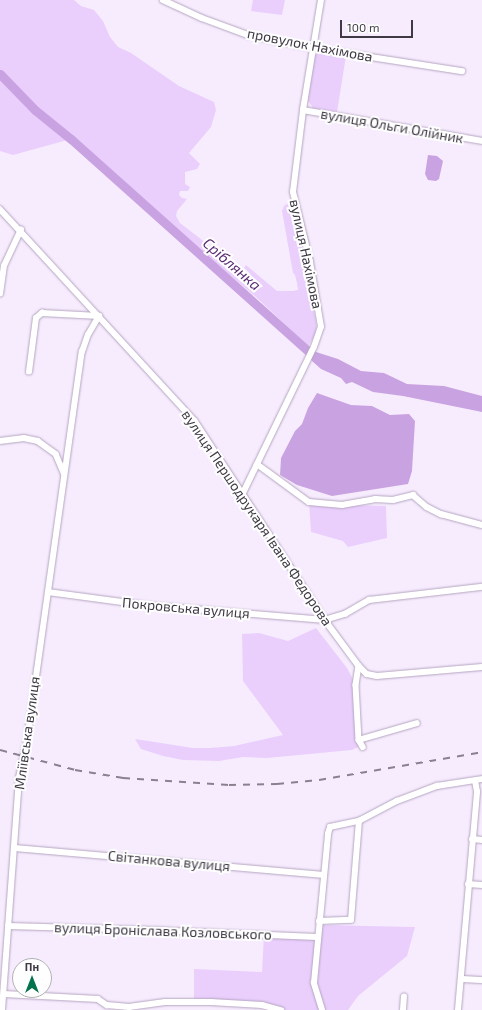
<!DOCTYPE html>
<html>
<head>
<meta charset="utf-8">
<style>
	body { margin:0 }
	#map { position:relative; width:482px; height:1010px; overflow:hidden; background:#f7ecfe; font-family:"Exo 2",sans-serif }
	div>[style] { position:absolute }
	.green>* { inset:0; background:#eacffd }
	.water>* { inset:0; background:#c9a3e1 }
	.river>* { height:9px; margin:-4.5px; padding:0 4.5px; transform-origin:4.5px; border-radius:4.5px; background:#c9a3e1 }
	.roads { filter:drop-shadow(0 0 1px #b5a5c0) drop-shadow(0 0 1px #b5a5c0) }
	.minor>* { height:5.5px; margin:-2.75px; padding:0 2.75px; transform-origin:2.75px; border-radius:2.75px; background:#fff }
	.rail>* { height:1.5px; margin-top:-0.75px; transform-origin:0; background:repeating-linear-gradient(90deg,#89818f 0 7px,transparent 0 14px) }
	span { translate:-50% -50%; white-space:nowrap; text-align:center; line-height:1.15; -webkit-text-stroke:4px #fefefe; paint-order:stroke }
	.street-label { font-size:14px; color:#3f3944 }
	.water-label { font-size:15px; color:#5b2c74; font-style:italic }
	.north { position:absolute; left:12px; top:958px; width:40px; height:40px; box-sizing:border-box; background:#fefefe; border:1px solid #b2afb4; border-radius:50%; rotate:0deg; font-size:11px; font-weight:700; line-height:16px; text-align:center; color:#3f3944 }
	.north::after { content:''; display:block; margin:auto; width:14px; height:18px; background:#00724c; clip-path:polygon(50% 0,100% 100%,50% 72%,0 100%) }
	.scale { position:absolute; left:340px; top:20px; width:73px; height:18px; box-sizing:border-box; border:2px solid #3f3944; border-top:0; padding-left:5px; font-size:12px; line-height:14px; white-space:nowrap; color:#3f3944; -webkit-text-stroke:3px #fefefe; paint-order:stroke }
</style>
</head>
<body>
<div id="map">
	<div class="green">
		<div style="clip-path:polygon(0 0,74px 0,81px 6px,94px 10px,103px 21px,110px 37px,118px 47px,131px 53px,179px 86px,214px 102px,216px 110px,211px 127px,189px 153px,200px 164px,197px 169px,185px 172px,185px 184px,190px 187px,188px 191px,180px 191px,179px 195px,182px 198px,187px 199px,177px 211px,176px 216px,180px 223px,206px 243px,211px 251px,228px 262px,240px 275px,248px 276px,250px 273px,244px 268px,246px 265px,277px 291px,293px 291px,298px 290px,297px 283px,295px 275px,293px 273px,282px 211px,284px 206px,287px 204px,293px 209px,316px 322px,316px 334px,308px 346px,256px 297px,137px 198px,71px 139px,13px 155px,0 151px)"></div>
		<div style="clip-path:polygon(253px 0,285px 0,282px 15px,251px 11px)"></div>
		<div style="clip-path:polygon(315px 51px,346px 56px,337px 112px,313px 108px,307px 99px)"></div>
		<div style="clip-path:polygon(309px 502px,342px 505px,386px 506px,387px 538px,348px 547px,343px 541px,311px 532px)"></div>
		<div style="clip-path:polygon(316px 628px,347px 668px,356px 685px,358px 747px,352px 750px,267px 758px,243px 757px,219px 761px,183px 760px,163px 756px,141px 749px,135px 739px,193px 748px,210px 748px,234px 746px,283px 735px,243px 681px,242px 634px,259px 633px,288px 641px)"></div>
		<div style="clip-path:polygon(318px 925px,415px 927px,407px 956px,358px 996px,348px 1010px,281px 1010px,262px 1005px,194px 1002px,194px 969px,262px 972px,264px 935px,317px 937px)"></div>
	</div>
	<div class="water">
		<div style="clip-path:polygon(428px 155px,437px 156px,443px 161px,439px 179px,436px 181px,428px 180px,425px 174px)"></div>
		<div style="clip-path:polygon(316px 352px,338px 359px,361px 371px,384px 373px,407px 384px,444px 386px,482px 396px,482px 412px,403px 396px,373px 392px,352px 382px,346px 384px,341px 378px,321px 369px,312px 361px)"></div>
		<div style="clip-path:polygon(317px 393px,351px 405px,372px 406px,390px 415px,409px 414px,415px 421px,412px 471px,408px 484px,332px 496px,297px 485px,280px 475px,281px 458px,295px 431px,302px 424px,308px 408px)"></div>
	</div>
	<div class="river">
		<div style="left:0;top:74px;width:50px;rotate:45.8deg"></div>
		<div style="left:35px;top:110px;width:46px;rotate:38.9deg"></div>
		<div style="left:71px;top:139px;width:326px;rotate:41.8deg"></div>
		<div style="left:314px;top:356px;width:12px;rotate:35deg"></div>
	</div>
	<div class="roads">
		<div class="minor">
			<div style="left:163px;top:0;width:43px;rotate:24.8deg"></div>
			<div style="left:202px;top:18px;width:49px;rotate:20.3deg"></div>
			<div style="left:248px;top:35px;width:66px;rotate:11.3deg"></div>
			<div style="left:313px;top:48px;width:151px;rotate:8.8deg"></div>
			<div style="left:303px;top:110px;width:182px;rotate:9.8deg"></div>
			<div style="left:0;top:209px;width:288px;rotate:47.4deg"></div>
			<div style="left:195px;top:421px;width:238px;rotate:56.8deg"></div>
			<div style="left:325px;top:620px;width:57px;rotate:53.5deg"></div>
			<div style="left:359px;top:666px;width:11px;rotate:45deg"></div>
			<div style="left:367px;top:674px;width:10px;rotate:11deg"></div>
			<div style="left:377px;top:676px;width:105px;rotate:-4.9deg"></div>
			<div style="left:0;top:294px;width:28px;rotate:-82deg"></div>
			<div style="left:4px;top:266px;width:40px;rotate:-65deg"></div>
			<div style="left:29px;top:372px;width:54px;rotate:-82.6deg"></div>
			<div style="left:36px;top:318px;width:8px;rotate:-40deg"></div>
			<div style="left:42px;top:313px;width:57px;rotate:3deg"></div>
			<div style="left:0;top:441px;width:24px;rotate:-7deg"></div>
			<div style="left:24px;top:438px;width:14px;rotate:12deg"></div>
			<div style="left:38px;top:441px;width:22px;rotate:36deg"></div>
			<div style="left:56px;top:454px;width:21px;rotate:67deg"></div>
			<div style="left:257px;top:464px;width:64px;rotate:36.2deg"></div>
			<div style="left:309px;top:502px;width:33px;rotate:5deg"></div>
			<div style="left:342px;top:505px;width:34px;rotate:-10deg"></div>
			<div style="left:375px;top:499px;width:18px;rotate:3deg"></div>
			<div style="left:393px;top:500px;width:21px;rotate:-14deg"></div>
			<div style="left:413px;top:495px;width:18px;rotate:41deg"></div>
			<div style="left:427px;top:507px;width:16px;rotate:27deg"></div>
			<div style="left:441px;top:514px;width:42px;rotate:15deg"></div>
			<div style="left:243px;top:493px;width:162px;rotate:-64.1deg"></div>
			<div style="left:314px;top:347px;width:21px;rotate:-71deg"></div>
			<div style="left:321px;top:327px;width:66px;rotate:-99.6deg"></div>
			<div style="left:310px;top:262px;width:72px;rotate:-103.7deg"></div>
			<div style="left:293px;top:192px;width:83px;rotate:-83deg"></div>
			<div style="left:303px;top:110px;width:111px;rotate:-80.7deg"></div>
			<div style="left:48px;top:592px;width:97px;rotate:7.7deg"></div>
			<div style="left:144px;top:605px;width:182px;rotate:4.7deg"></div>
			<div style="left:325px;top:620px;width:21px;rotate:-17deg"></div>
			<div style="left:345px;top:614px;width:28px;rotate:-30deg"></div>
			<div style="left:369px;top:600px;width:114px;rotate:-6.6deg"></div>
			<div style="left:359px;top:666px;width:19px;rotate:99deg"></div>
			<div style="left:356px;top:685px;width:55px;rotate:86.9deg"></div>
			<div style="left:359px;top:740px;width:8px;rotate:60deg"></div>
			<div style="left:359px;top:740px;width:60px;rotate:-16.3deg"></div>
			<div style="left:472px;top:839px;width:10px;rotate:6deg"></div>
			<div style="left:15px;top:848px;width:310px;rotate:5deg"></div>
			<div style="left:468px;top:884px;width:14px;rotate:4deg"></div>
			<div style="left:319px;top:921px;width:32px;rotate:-2deg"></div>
			<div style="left:351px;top:920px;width:99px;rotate:-85.4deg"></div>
			<div style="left:8px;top:926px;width:141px;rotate:1.6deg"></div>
			<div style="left:149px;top:930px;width:168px;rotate:2.4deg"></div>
			<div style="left:461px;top:979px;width:21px;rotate:3deg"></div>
			<div style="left:4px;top:994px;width:94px;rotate:3deg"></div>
			<div style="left:98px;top:999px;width:11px;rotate:34deg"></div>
			<div style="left:107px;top:1005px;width:22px;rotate:5deg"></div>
			<div style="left:129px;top:1007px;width:36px;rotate:-8deg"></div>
			<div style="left:165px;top:1002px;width:46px"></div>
			<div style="left:211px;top:1002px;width:51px;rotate:3.4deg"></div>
			<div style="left:262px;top:1005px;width:20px;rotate:15deg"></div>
			<div style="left:2px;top:1010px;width:233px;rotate:-85.8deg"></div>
			<div style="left:19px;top:778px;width:38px;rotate:-78deg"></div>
			<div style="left:27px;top:741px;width:393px;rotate:-82deg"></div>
			<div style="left:82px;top:352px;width:18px;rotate:-71deg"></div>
			<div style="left:88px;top:335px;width:22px;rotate:-60deg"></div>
			<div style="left:322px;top:1010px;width:28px;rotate:-107deg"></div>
			<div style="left:314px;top:983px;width:150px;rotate:-84.6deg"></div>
			<div style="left:328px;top:834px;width:7px;rotate:-74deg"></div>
			<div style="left:330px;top:827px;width:30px;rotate:-12deg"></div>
			<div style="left:359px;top:821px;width:43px;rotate:-27.8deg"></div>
			<div style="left:397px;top:801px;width:43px;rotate:-20.6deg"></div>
			<div style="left:437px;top:786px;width:46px;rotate:-8.8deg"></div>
			<div style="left:403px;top:1010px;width:13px;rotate:-86deg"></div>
			<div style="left:458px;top:1010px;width:219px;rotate:-85deg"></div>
			<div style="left:477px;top:792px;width:11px;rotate:-100deg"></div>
		</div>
	</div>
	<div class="rail">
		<div style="left:0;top:750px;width:78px;rotate:14.9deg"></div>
		<div style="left:75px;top:770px;width:49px;rotate:9.5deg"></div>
		<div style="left:123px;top:778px;width:106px;rotate:3.8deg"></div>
		<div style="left:229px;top:785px;width:48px;rotate:-1.2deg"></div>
		<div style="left:277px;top:784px;width:42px;rotate:-5.4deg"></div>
		<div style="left:319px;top:780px;width:165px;rotate:-9.7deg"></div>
	</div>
	<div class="street-label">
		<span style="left:310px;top:45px;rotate:11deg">провулок Нахімова</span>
		<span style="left:392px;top:126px;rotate:10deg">вулиця Ольги Олійник</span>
		<span style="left:306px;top:254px;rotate:78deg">вулиця Нахімова</span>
		<span style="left:257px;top:518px;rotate:56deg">вулиця Першодрукаря Івана Федорова</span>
		<span style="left:186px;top:608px;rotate:5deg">Покровська вулиця</span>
		<span style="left:27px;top:733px;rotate:-82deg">Мліївська вулиця</span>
		<span style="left:169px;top:861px;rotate:5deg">Світанкова вулиця</span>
		<span style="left:163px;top:931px;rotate:2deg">вулиця Броніслава Козловського</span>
	</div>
	<div class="water-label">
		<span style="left:232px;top:264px;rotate:41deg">Сріблянка</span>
	</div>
	<div class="north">Пн</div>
	<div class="scale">100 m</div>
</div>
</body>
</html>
